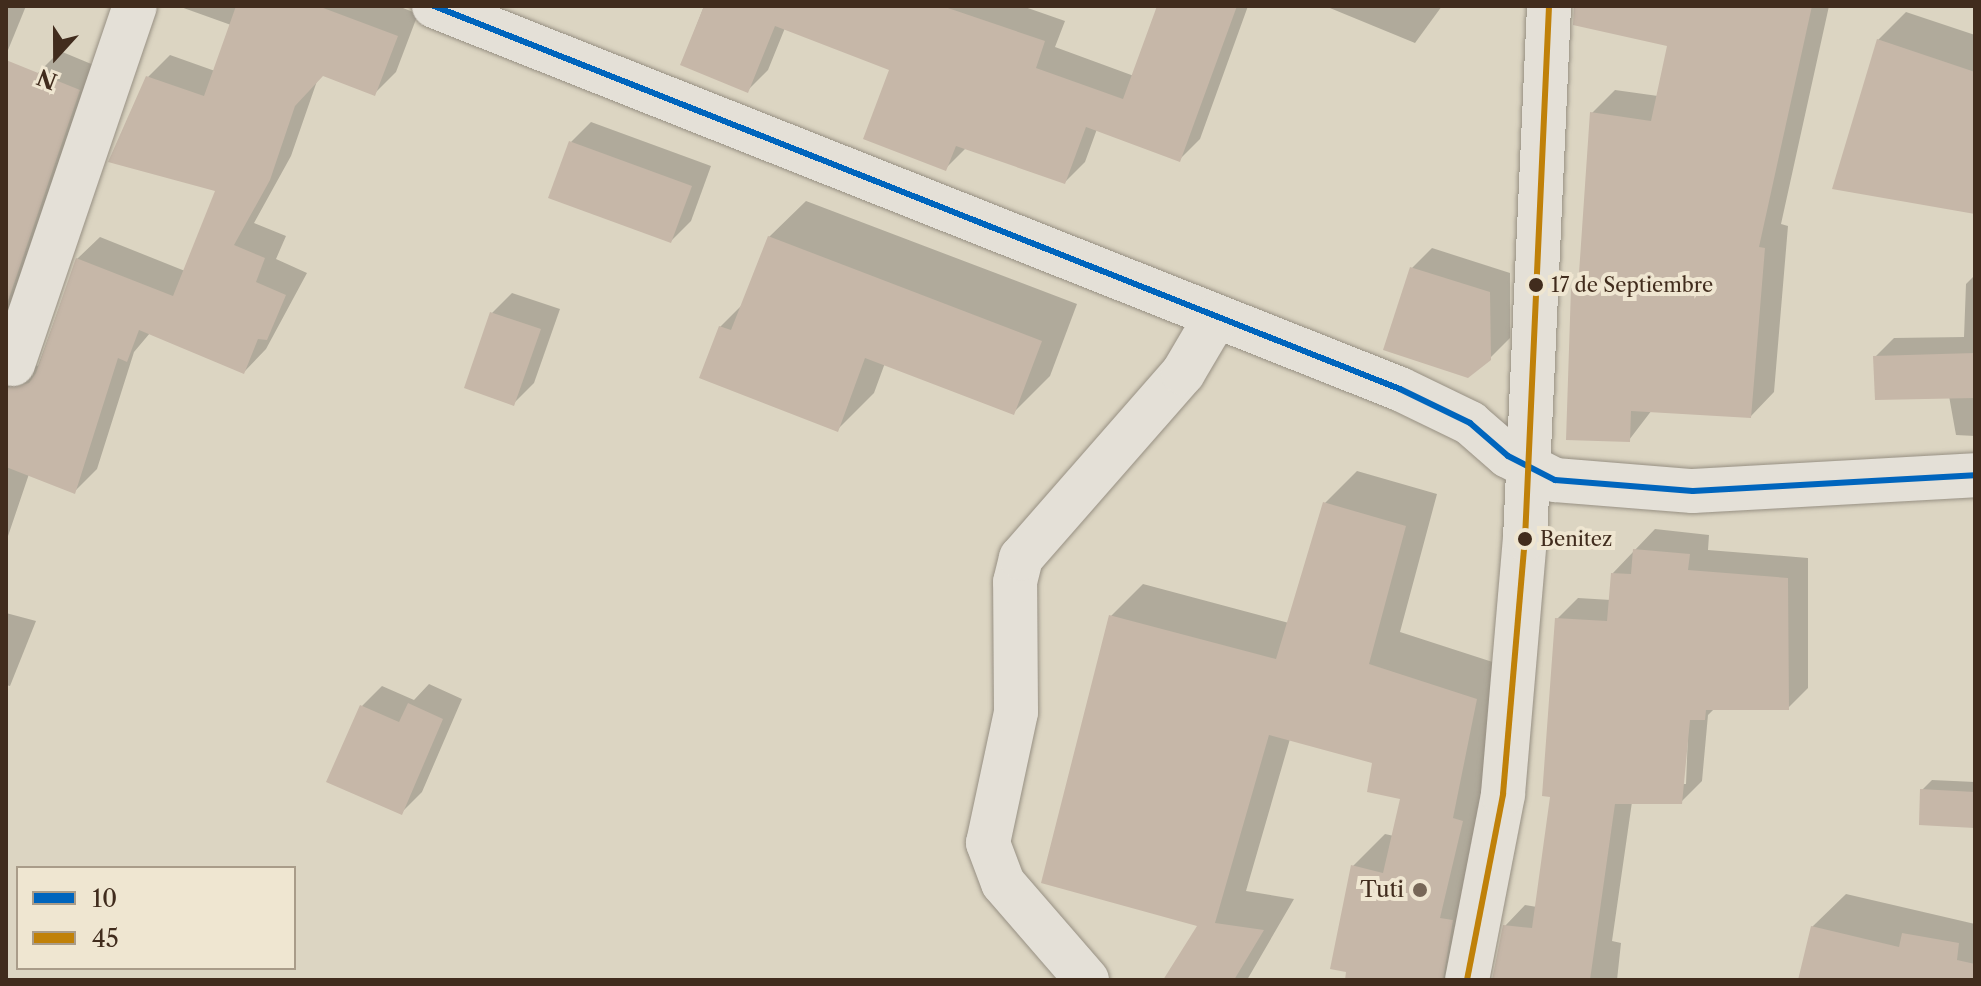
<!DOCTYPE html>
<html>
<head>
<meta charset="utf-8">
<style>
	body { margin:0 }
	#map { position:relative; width:1981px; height:986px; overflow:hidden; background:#dcd5c2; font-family:"Libre Caslon Text",serif }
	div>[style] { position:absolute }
	.shadow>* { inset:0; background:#0003 }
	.building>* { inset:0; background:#c6b7a8 }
	.roads { filter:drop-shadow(0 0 2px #979083) drop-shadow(0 0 2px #979083) }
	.minor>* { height:44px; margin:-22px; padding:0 22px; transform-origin:22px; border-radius:22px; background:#e4e0d7 }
	.bus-1>* { height:6px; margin:-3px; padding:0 3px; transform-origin:3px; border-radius:3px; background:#0065bd }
	.bus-2>* { height:6px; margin:-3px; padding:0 3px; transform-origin:3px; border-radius:3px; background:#c08109 }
	.dots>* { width:22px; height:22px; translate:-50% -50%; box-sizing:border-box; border:4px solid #efe6d1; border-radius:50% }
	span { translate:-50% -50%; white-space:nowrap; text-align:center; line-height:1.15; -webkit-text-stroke:8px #efe6d1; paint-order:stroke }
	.bus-label { font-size:20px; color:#412c1d }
	.left { translate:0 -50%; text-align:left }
	.poi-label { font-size:22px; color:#412c1d }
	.right { translate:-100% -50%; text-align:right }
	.frame { position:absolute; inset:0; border:8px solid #412c1d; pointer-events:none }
	.legend { position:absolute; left:16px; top:866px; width:280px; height:104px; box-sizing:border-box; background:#efe6d1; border:2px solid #a99c89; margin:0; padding:10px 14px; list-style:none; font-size:24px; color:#412c1d }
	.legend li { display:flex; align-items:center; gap:16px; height:40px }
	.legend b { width:40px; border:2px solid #a99c89 }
	.north { position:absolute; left:16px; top:16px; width:80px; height:80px; -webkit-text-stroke:6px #efe6d1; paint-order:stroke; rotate:201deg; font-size:22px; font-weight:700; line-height:32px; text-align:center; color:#412c1d }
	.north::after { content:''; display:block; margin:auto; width:28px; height:36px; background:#412c1d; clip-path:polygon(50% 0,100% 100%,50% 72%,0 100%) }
</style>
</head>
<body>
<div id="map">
	<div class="shadow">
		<div style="clip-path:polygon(6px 6px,26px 6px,6px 55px)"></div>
		<div style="clip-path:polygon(178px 6px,398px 6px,418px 14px,396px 72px,374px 94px,323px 74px,317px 81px,291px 156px,254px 223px,286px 236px,276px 259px,307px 273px,266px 349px,244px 372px,150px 333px,134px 352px,97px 469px,75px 491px,29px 474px,6px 542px,6px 147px,38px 73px,60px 51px,101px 68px,15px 358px,38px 366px,77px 259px,100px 237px,185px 271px,218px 189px,148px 77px,170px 55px,215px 71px,231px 25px)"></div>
		<div style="clip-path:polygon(704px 6px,1022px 6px,1065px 21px,1055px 47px,1134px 76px,1159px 6px,1248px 6px,1200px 139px,1179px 160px,1097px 129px,1085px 162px,1065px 182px,967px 147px,946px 168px,892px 69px,785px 28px,768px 70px,747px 91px,682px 64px)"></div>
		<div style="clip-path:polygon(1325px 6px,1442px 6px,1415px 43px)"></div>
		<div style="clip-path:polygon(1607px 6px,1829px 6px,1781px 224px,1788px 226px,1774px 392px,1751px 416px,1652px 410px,1629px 440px,1573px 289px,1580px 282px,1592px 113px,1615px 90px,1658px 96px,1669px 45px)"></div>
		<div style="clip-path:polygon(1906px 12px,1975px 35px,1975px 212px,1878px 40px)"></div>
		<div style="clip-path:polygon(591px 122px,711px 166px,691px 221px,671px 241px,571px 142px)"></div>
		<div style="clip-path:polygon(806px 201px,1077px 304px,1050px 376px,1014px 412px,885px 363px,874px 393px,838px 429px,720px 327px,744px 303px,769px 237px)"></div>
		<div style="clip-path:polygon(1432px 248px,1510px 273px,1510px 338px,1490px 358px,1412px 268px)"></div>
		<div style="clip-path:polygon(1975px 275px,1975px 436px,1956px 435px,1949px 396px,1876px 356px,1894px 338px,1964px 337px,1966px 284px)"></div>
		<div style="clip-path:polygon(512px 293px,560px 309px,534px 383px,514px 403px,492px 313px)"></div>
		<div style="clip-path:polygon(1357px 471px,1437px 494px,1400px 632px,1508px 667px,1481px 980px,1347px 980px,1353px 866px,1385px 834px,1394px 836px,1403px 798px,1374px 761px,1290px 739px,1246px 891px,1294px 899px,1247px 980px,1166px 980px,1200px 925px,1111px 616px,1143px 584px,1289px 623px,1325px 503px)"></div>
		<div style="clip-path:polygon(evenodd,1655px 529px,1709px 535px,1708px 550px,1808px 558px,1808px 688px,1788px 708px,1715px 708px,1708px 715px,1702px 781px,1681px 802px,1632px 802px,1612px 941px,1621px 943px,1617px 980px,1494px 980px,1505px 926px,1525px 905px,1537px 907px,1553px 795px,1557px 619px,1578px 598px,1611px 600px,1613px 573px,1655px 529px,1689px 710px,1686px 784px,1682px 784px,1689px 710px)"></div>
		<div style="clip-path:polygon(6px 613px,36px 621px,10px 686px,6px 685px)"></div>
		<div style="clip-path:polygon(429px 684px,462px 699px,422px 792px,402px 812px,362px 706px,382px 686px,414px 700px)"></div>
		<div style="clip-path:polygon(1932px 780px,1975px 782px,1975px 826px,1922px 790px)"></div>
		<div style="clip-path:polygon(1846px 894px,1975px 924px,1975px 980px,1800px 980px,1812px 927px)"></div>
	</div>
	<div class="building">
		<div style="clip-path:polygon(236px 6px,318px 6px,398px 36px,375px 96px,323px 76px,295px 106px,270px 180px,234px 245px,265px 258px,256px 282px,286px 295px,267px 340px,258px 339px,244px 374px,139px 330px,127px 362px,118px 358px,75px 494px,6px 467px,6px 388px,29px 383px,36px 373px,76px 258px,173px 296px,215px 191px,108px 162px,146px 76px,204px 96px)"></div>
		<div style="clip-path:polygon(704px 6px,942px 6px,1045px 41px,1036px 68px,1123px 99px,1157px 6px,1237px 6px,1180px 162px,1086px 127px,1065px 184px,956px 146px,946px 171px,863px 139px,889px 70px,775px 26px,748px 93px,680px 65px)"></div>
		<div style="clip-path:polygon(1574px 6px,1812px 6px,1759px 247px,1765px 248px,1751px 418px,1631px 411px,1630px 442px,1566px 440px,1571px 288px,1578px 288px,1590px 112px,1651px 121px,1667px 46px,1573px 25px)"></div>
		<div style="clip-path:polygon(1877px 39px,1975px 72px,1975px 214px,1832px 189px)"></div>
		<div style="clip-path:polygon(6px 60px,80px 90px,6px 307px)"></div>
		<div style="clip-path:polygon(569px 141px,692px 186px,671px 243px,548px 198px)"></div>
		<div style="clip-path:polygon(768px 236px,1042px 341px,1014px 415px,865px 358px,838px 432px,699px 378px,719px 326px,731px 330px)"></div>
		<div style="clip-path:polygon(1410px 267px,1490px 292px,1491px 360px,1468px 378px,1383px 350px)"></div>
		<div style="clip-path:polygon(490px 312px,541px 329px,514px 406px,464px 388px)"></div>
		<div style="clip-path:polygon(1975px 353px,1975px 398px,1875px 400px,1873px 356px)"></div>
		<div style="clip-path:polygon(1323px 502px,1406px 526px,1369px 664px,1477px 699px,1453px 818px,1463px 821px,1440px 918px,1453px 920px,1443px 980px,1345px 980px,1346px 972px,1330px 969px,1351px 865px,1383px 873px,1400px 799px,1367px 792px,1372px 763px,1269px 735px,1215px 923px,1264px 930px,1234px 980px,1163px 980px,1197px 926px,1041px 883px,1109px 615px,1276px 659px)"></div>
		<div style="clip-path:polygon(1633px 549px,1690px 554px,1688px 570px,1788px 578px,1789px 710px,1706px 710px,1705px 720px,1690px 720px,1682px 804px,1615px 804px,1590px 980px,1492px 980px,1503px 925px,1532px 928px,1550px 797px,1542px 796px,1555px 618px,1607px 621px,1611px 573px,1631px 574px)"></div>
		<div style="clip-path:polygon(408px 703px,443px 719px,402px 815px,326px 782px,360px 705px,399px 722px)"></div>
		<div style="clip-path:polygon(1920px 789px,1975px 792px,1975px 828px,1919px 825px)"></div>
		<div style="clip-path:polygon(1811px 926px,1899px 947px,1902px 933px,1959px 943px,1957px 960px,1975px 964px,1975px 980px,1798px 980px)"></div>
	</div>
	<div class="roads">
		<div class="minor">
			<div style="left:434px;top:6px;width:1039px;rotate:21.63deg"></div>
			<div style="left:1400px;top:389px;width:78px;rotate:25.9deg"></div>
			<div style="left:1470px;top:423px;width:50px;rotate:41deg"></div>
			<div style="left:1508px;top:456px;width:53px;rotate:27.1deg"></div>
			<div style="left:1555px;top:480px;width:138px;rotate:4.6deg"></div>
			<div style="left:1693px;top:491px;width:282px;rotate:-3.2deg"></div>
			<div style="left:13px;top:364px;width:378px;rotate:-71.2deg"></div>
			<div style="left:1087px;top:980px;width:128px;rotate:-130.9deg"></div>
			<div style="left:1003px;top:883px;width:43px;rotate:-110.6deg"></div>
			<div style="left:988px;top:843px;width:134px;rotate:-77.9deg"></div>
			<div style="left:1016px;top:712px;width:130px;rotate:-90.4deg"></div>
			<div style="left:1015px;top:582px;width:25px;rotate:-76deg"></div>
			<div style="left:1021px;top:558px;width:246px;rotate:-48.8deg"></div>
			<div style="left:1183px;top:373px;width:65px;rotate:-59.5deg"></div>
			<div style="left:1467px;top:980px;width:189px;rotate:-79deg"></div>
			<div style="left:1503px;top:794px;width:256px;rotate:-85.1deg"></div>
			<div style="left:1525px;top:539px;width:534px;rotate:-87.42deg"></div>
		</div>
	</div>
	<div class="bus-1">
		<div style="left:434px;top:6px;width:1039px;rotate:21.63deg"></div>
		<div style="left:1400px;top:389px;width:78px;rotate:25.9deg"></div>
		<div style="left:1470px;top:423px;width:50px;rotate:41deg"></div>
		<div style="left:1508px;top:456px;width:53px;rotate:27.1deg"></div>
		<div style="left:1555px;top:480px;width:138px;rotate:4.6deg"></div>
		<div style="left:1693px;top:491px;width:282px;rotate:-3.2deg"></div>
	</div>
	<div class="bus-2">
		<div style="left:1467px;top:980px;width:189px;rotate:-79deg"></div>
		<div style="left:1503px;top:794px;width:256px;rotate:-85.1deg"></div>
		<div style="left:1525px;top:539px;width:534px;rotate:-87.42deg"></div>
	</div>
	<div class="dots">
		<div style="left:1536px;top:285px;background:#412c1d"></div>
		<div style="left:1525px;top:539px;background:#412c1d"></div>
		<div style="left:1420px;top:890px;background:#776757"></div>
	</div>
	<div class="bus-label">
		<span class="left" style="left:1551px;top:285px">17 de Septiembre</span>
		<span class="left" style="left:1540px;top:539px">Benitez</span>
	</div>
	<div class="poi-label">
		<span class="right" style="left:1404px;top:890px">Tuti</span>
	</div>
	<div class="frame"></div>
	<ul class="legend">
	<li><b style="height:10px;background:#0065bd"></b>10</li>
	<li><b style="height:10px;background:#c08109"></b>45</li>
	</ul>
	<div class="north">N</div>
</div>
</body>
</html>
